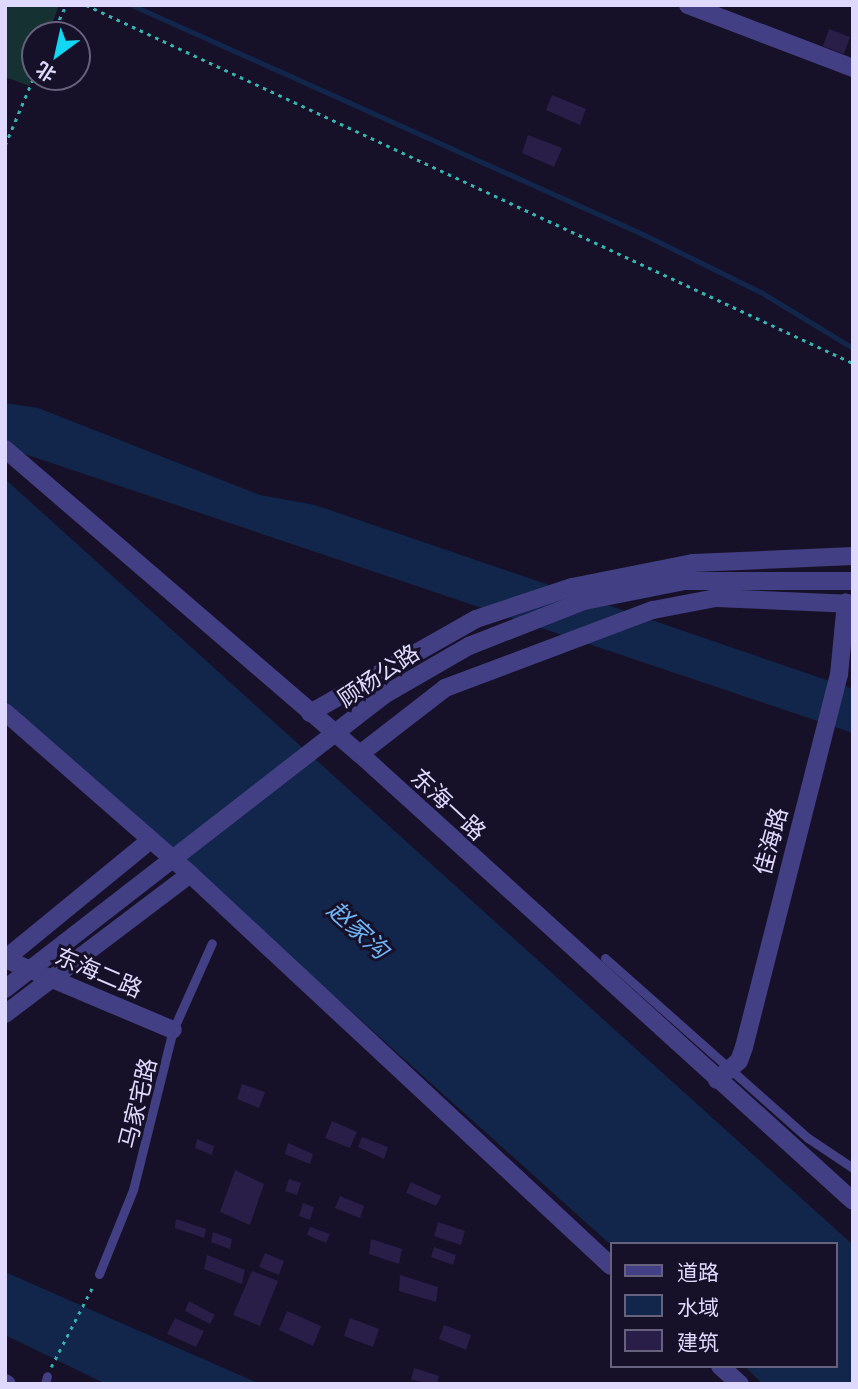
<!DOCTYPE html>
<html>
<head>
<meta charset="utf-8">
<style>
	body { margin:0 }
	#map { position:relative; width:858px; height:1389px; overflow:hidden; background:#161128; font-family:"IBM Plex Sans","Noto Sans SC",sans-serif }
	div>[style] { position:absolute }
	.green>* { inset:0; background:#153131 }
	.water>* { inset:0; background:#12264b }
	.stream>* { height:4.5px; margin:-2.25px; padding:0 2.25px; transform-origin:2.25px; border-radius:2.25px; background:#12264b }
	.building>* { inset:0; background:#281e48 }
	.path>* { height:2.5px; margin-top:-1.25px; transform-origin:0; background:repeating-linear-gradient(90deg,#37b4af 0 3.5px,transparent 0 8.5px) }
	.service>* { height:9px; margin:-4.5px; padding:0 4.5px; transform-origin:4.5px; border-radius:4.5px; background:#433f84 }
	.minor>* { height:18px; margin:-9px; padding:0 9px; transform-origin:9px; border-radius:9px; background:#433f84 }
	.tertiary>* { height:18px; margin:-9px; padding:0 9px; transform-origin:9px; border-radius:9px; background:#433f84 }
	span { translate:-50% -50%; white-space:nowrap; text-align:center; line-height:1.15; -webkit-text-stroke:6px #161128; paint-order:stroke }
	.street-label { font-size:23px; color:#dfdafd }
	.water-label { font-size:24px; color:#6eb5f7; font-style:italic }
	.frame { position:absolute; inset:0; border:7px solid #dfdafd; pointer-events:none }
	.legend { position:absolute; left:610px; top:1242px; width:228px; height:126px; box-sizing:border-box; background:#161128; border:2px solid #66617d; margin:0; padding:9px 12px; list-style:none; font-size:21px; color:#dfdafd }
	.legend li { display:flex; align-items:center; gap:14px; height:35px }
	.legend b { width:35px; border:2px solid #66617d }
	.north { position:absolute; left:21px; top:21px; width:70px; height:70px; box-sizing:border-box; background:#161128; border:2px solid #66617d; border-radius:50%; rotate:213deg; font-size:19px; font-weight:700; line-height:28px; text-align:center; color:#dfdafd }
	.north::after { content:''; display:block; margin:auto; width:24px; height:32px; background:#11d7f2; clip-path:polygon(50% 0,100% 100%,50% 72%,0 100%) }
</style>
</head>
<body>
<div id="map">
	<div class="green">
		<div style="clip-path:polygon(5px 5px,59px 5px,48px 35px,35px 35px,30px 86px,5px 77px)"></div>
	</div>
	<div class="water">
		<div style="clip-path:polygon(5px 403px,38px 408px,260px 495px,315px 505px,853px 689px,853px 733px,19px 452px,5px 455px)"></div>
		<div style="clip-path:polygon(5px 479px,853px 1245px,853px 1384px,763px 1384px,744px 1366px,835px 1366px,835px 1244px,611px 1245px,5px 700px)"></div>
		<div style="clip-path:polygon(5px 1272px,260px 1384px,106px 1384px,5px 1335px)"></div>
	</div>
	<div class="stream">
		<div style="left:132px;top:5px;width:562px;rotate:24.15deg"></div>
		<div style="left:645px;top:235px;width:129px;rotate:26.2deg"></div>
		<div style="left:761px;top:292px;width:108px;rotate:31.3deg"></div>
	</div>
	<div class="building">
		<div style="clip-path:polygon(829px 29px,850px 37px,844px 54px,823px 46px)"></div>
		<div style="clip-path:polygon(552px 95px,586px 109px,580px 125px,546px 110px)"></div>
		<div style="clip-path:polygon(528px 135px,562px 148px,554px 167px,522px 153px)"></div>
		<div style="clip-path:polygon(242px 1084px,265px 1092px,259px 1108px,237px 1099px)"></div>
		<div style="clip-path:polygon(332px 1121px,357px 1132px,350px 1148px,325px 1138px)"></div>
		<div style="clip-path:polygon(362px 1137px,388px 1147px,384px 1159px,358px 1147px)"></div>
		<div style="clip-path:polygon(197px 1139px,214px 1146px,212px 1155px,195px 1148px)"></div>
		<div style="clip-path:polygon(288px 1143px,313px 1154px,310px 1164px,285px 1154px)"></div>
		<div style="clip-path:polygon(235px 1170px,264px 1184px,250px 1225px,220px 1212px)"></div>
		<div style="clip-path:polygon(289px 1179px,301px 1183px,297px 1195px,285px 1191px)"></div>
		<div style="clip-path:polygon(411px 1182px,441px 1196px,436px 1206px,406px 1193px)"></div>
		<div style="clip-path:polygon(340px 1196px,364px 1206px,360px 1218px,335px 1208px)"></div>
		<div style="clip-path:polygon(303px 1203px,314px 1207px,310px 1220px,299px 1216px)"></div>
		<div style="clip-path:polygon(176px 1219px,206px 1229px,204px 1238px,175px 1228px)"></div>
		<div style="clip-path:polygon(438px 1222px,465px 1231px,461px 1245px,434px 1236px)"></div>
		<div style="clip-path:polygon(310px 1227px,330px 1234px,326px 1243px,307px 1235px)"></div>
		<div style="clip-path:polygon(213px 1232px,232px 1239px,230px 1249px,211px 1242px)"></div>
		<div style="clip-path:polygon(371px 1239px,402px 1249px,399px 1264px,369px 1254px)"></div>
		<div style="clip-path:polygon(434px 1247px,456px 1255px,453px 1265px,431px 1257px)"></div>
		<div style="clip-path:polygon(265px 1253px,284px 1261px,279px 1275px,259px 1267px)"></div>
		<div style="clip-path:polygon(207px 1255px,245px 1270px,242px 1284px,204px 1269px)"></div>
		<div style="clip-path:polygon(252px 1271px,278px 1281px,260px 1326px,233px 1315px)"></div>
		<div style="clip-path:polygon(400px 1275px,438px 1287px,436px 1302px,399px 1291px)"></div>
		<div style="clip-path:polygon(189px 1301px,215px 1315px,210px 1324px,185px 1311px)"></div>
		<div style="clip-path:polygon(287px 1311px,321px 1326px,313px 1346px,279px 1330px)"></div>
		<div style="clip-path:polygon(175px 1318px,204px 1331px,196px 1347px,167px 1334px)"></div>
		<div style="clip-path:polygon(350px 1318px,379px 1329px,373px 1347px,344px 1336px)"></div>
		<div style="clip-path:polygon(444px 1325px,471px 1335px,466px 1350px,439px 1339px)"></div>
		<div style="clip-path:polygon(414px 1368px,439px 1376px,437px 1384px,411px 1380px)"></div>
	</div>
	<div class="path">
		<div style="left:86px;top:5px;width:846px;rotate:25.02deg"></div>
		<div style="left:52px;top:35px;width:33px;rotate:-65deg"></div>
		<div style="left:5px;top:145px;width:77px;rotate:-67.1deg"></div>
		<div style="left:51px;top:1367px;width:91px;rotate:-62.6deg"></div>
	</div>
	<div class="service">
		<div style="left:605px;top:958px;width:271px;rotate:41.6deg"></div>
		<div style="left:808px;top:1138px;width:54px;rotate:33.7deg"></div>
		<div style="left:99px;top:1274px;width:91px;rotate:-68deg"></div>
		<div style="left:133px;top:1190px;width:165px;rotate:-76deg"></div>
		<div style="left:173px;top:1030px;width:95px;rotate:-65.9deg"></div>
		<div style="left:45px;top:1384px;width:8px;rotate:-76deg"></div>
	</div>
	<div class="minor">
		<div style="left:688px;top:5px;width:177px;rotate:20.9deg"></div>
		<div style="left:5px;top:449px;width:468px;rotate:40.7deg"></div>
		<div style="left:360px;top:754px;width:665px;rotate:42.2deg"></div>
		<div style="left:5px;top:712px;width:246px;rotate:41.2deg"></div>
		<div style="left:190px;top:874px;width:575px;rotate:42.96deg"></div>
		<div style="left:5px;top:959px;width:182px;rotate:22.9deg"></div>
		<div style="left:717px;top:1080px;width:29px;rotate:-41deg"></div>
		<div style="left:739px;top:1061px;width:15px;rotate:-70deg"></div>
		<div style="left:744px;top:1047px;width:384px;rotate:-75.7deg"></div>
		<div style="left:839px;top:675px;width:73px;rotate:-84.5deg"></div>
		<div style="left:720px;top:1366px;width:27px;rotate:42deg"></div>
	</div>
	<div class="tertiary">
		<div style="left:310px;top:713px;width:191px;rotate:-29.5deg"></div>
		<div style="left:476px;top:619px;width:101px;rotate:-18.4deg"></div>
		<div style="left:572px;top:587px;width:123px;rotate:-11.2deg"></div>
		<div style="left:693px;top:563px;width:160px;rotate:-2.5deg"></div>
		<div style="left:360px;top:754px;width:108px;rotate:-37.8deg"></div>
		<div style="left:445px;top:688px;width:222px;rotate:-20.6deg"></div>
		<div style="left:653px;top:610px;width:64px;rotate:-10.8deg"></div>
		<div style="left:716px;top:598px;width:137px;rotate:2.5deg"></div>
		<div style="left:5px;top:959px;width:186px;rotate:-39.3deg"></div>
		<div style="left:5px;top:989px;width:480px;rotate:-37.8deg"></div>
		<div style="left:384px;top:695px;width:98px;rotate:-30deg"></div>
		<div style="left:469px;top:646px;width:123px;rotate:-21.4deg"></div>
		<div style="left:584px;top:601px;width:103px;rotate:-11.2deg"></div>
		<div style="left:685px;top:581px;width:168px"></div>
		<div style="left:5px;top:1014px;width:232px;rotate:-37.1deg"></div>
		<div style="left:5px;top:1383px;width:2px;rotate:27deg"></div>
	</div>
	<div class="street-label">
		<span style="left:378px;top:675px;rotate:-34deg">顾杨公路</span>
		<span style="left:449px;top:804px;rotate:43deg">东海一路</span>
		<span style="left:770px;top:841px;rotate:-75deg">佳海路</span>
		<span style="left:99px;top:972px;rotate:23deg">东海二路</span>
		<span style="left:137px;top:1103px;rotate:-76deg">马家宅路</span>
	</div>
	<div class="water-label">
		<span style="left:358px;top:930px;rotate:42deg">赵家沟</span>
	</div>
	<div class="frame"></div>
	<ul class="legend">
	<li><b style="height:9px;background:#433f84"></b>道路</li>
	<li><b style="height:19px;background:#12264b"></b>水域</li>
	<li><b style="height:19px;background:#281e48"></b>建筑</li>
	</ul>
	<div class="north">北</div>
</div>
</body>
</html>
